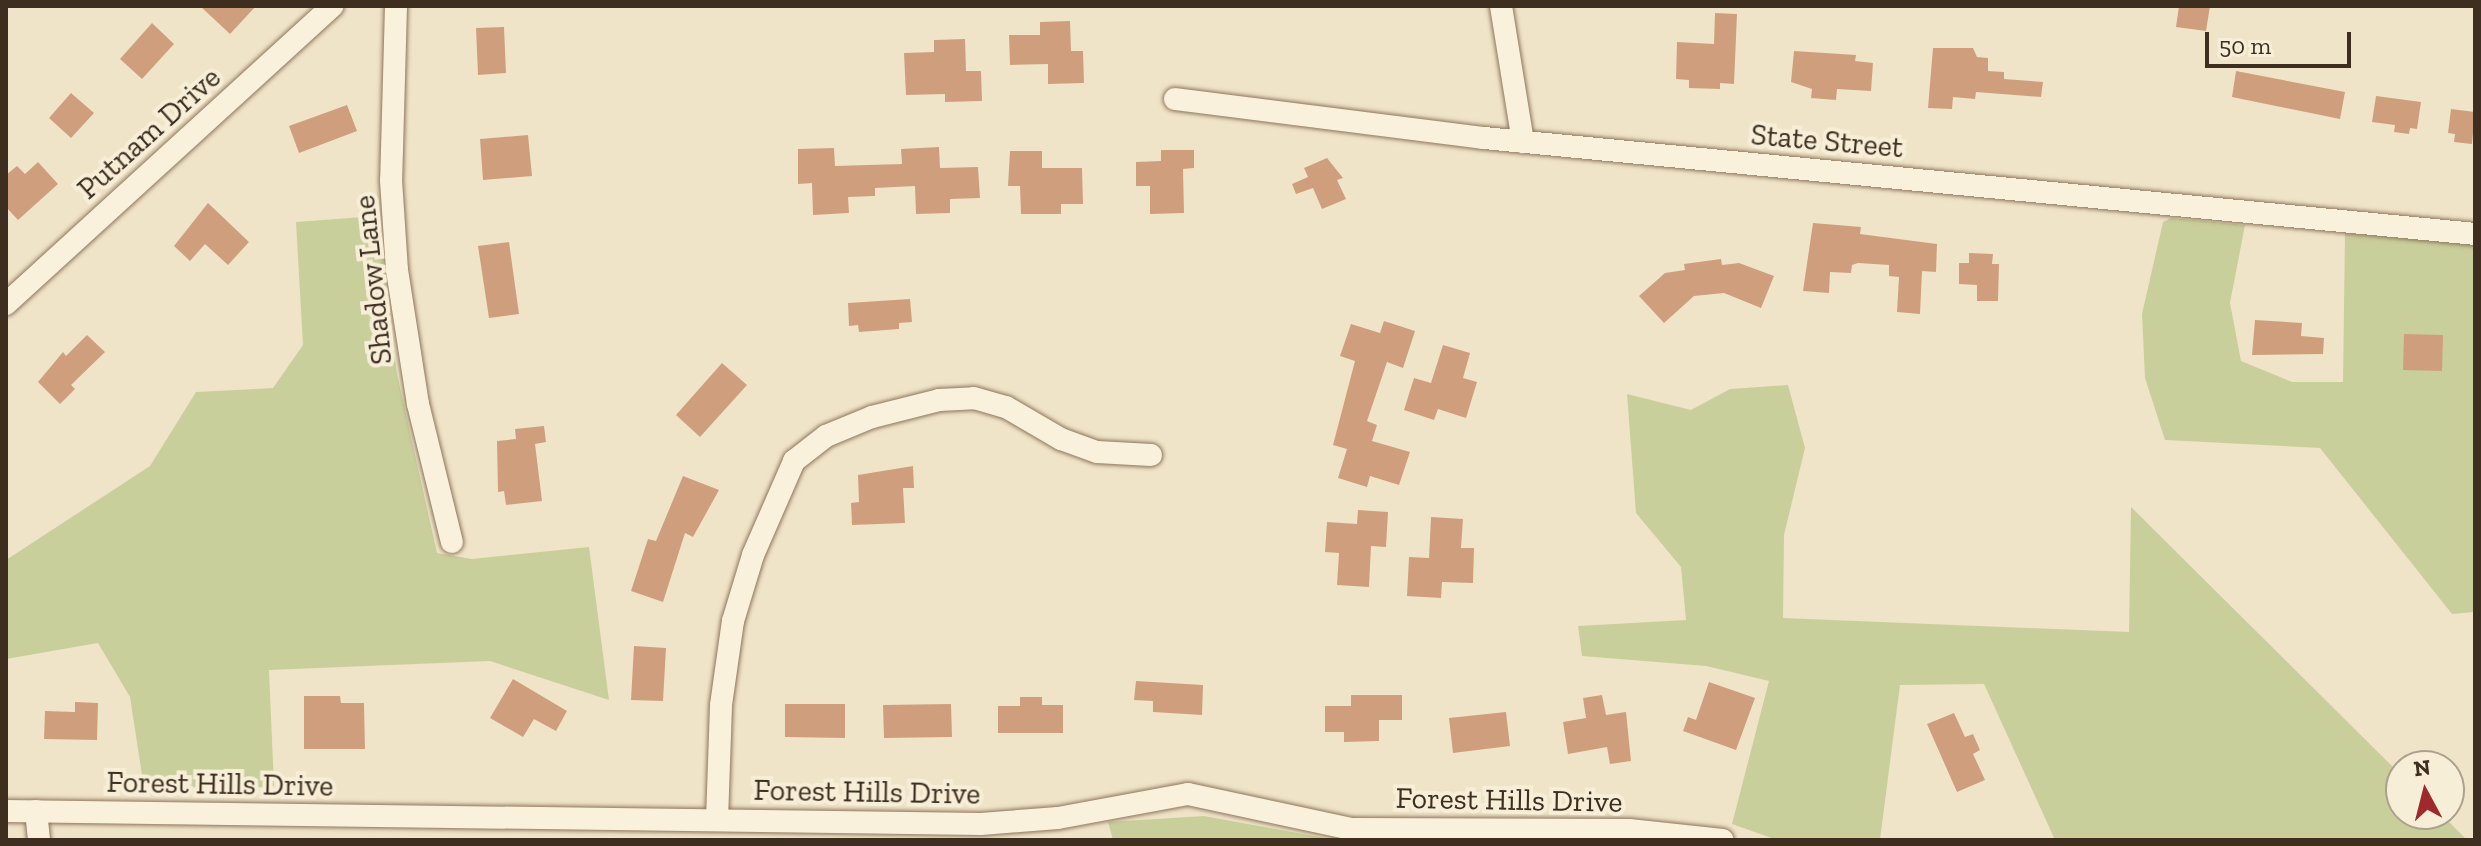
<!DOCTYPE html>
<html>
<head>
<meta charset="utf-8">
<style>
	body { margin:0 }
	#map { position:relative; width:2481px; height:846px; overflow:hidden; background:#f0e4c8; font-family:"Zilla Slab",serif }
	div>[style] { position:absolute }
	.green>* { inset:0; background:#c9cf9b }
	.building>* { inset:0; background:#cf9f7d }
	.roads { filter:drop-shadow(0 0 2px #8d765c) drop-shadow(0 0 2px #8d765c) }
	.minor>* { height:22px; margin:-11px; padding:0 11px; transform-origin:11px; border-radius:11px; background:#faf1dc }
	span { translate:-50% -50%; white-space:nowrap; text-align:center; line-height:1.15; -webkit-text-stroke:8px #f7eed8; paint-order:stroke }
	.street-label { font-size:30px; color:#3d2e20 }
	.frame { position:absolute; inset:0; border:8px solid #3d2e20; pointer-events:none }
	.north { position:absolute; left:2385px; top:750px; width:80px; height:80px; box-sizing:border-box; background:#f7eed8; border:2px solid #ada18e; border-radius:50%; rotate:353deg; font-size:22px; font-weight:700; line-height:32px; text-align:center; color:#3d2e20 }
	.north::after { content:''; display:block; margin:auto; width:28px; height:36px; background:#9e2a2b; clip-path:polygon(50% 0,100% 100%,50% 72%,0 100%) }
	.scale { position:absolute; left:2205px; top:32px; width:146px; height:36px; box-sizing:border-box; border:4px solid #3d2e20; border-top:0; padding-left:10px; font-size:24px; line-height:28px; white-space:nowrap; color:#3d2e20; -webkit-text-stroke:6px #f7eed8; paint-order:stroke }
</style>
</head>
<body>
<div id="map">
	<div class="green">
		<div style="clip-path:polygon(377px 216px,397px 374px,437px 553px,472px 559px,589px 547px,609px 700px,490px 661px,269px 670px,274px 786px,204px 792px,142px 775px,130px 697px,98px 643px,6px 659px,6px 560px,150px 466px,196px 392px,273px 388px,303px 345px,296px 222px)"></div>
		<div style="clip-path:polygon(2171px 218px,2245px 225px,2230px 303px,2241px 361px,2292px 382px,2343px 382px,2345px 233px,2475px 245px,2475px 612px,2452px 614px,2320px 448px,2165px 440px,2145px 378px,2142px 314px,2163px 222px)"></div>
		<div style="clip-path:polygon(1788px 385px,1805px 448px,1784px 535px,1783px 618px,2129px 632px,2131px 507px,2401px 775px,2401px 814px,2441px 814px,2467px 840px,2055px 840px,1984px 684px,1900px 685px,1880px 840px,1777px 840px,1732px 824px,1769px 681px,1706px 666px,1582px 656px,1578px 626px,1686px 620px,1681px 567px,1636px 513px,1627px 394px,1691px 410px,1730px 389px)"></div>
		<div style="clip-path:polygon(1204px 816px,1308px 835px,1336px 840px,1113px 840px,1108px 822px)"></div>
	</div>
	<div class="building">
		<div style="clip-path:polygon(200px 6px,256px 6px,230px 34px)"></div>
		<div style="clip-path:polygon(2179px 6px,2210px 6px,2206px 31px,2176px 27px)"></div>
		<div style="clip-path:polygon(1715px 13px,1737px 14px,1734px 84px,1720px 83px,1720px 89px,1689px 88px,1689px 80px,1676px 79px,1677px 42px,1714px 44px)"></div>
		<div style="clip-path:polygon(1070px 21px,1071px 51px,1083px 51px,1084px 83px,1048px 84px,1048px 64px,1010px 65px,1009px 35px,1040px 35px,1040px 22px)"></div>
		<div style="clip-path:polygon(152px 23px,174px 44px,142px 79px,120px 59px)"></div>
		<div style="clip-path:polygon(504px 27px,506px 73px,478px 75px,476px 28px)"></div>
		<div style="clip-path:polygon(965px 39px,966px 71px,981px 71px,982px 101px,945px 102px,945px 94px,906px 95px,904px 53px,934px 52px,934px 40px)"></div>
		<div style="clip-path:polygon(1933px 48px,1973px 48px,1977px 57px,1988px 58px,1988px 71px,2004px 72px,2004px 79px,2043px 82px,2041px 97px,1976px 92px,1975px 99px,1953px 97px,1952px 109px,1928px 108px)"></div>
		<div style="clip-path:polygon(1794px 51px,1856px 55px,1855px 61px,1873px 63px,1871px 91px,1837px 89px,1836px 100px,1811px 98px,1812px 89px,1791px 82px)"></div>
		<div style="clip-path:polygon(2236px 71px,2345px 92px,2340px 119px,2232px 97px)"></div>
		<div style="clip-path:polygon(71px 93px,94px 113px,71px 138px,49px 118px)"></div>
		<div style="clip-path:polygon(2376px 96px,2421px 102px,2417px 129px,2410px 128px,2409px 134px,2394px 132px,2395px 125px,2372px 122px)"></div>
		<div style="clip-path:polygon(347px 105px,357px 131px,299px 153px,289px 126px)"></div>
		<div style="clip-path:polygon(2451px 109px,2475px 112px,2472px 144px,2454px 142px,2455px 134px,2448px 133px)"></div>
		<div style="clip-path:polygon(528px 135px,532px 176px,483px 180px,480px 139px)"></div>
		<div style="clip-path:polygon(939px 147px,940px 168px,978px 167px,980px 198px,950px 199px,950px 213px,916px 214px,915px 186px,875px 188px,875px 196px,848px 197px,849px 213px,813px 215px,812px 183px,798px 184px,798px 149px,834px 148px,835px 166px,902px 164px,901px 149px)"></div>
		<div style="clip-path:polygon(1161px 150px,1194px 150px,1194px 168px,1183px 169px,1184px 213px,1150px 214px,1150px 186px,1136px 186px,1136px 162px,1161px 161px)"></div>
		<div style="clip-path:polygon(1010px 151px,1042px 151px,1042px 168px,1082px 168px,1083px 204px,1061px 204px,1061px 214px,1021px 214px,1020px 186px,1008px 186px)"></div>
		<div style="clip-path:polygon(1327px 158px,1343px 178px,1337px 180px,1346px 199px,1322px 209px,1313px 188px,1296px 194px,1292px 184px,1308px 177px,1304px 168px)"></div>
		<div style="clip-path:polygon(38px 162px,58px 184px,18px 220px,6px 207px,6px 175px,17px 166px,25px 174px)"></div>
		<div style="clip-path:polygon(208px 203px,249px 242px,228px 265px,205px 244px,190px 261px,174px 246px)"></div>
		<div style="clip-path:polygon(1813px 223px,1861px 227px,1860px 234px,1937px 244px,1936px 272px,1922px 271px,1920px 314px,1897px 312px,1899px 277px,1889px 276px,1889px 265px,1858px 263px,1852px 265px,1851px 273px,1830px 272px,1829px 293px,1803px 291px)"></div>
		<div style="clip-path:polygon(509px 242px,519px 314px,489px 318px,478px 246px)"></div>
		<div style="clip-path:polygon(1969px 253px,1993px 254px,1992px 264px,1999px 264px,1998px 301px,1977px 301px,1977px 285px,1959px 284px,1959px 263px,1969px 263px)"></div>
		<div style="clip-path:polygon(1721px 259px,1722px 265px,1739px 263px,1774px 276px,1761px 308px,1724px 293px,1694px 296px,1664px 323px,1639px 296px,1665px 273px,1685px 270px,1684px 264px)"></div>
		<div style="clip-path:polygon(910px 299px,912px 322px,899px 323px,899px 329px,859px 332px,858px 325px,849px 326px,848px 303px)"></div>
		<div style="clip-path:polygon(2255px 320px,2302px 323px,2301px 336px,2324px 338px,2323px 354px,2252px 355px)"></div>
		<div style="clip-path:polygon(1384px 321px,1415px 331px,1403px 368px,1387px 362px,1367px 421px,1377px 425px,1372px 441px,1410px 452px,1399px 485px,1370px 476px,1367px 487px,1338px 478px,1347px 449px,1333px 445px,1355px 361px,1340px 356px,1351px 324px,1380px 333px)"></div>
		<div style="clip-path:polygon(2404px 334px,2443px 335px,2442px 371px,2403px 370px)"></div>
		<div style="clip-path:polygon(87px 335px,105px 352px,71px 385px,75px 389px,60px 404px,38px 382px,63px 352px,66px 356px)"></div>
		<div style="clip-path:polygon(1443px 345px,1470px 353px,1463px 378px,1477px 382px,1466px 418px,1438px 409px,1434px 420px,1404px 410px,1414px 378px,1431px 383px)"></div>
		<div style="clip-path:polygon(722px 363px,747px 385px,700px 437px,676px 415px)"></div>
		<div style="clip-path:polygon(544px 426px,546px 442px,535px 444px,542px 501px,506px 505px,504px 491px,498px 492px,497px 441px,516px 439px,515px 429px)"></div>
		<div style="clip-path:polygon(913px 466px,914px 488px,903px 488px,905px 523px,852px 525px,851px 503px,859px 502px,858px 475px)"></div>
		<div style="clip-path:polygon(683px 476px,719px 490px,693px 537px,685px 533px,663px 602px,631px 591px,648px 539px,656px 541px)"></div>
		<div style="clip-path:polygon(1358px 510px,1388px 512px,1386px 547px,1371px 546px,1369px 587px,1337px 585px,1339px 553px,1325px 552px,1327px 522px,1357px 524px)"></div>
		<div style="clip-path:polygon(1431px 517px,1463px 519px,1461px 548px,1474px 548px,1473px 583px,1442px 582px,1441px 598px,1407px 596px,1409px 557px,1429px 558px)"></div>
		<div style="clip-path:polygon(634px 646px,666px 648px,663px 701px,631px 700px)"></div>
		<div style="clip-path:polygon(513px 679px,567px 711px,556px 731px,534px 719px,523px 737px,490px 718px)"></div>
		<div style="clip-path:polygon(1136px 681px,1203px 685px,1202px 715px,1153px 712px,1153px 701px,1134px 700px)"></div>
		<div style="clip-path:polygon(1709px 682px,1755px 698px,1736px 750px,1683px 731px,1688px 717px,1696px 720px)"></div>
		<div style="clip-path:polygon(1351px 695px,1402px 695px,1402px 720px,1379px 720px,1379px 741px,1344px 742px,1344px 732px,1325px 732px,1325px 706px,1351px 706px)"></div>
		<div style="clip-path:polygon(1602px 695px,1606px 715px,1626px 712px,1631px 761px,1610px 764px,1607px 747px,1568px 754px,1563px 722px,1586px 718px,1583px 698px)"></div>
		<div style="clip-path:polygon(304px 696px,340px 696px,341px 703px,364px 703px,365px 749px,304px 749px)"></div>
		<div style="clip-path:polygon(1020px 697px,1042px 697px,1042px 705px,1063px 705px,1063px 733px,998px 733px,998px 706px,1020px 706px)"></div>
		<div style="clip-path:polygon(75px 702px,98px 703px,97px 740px,44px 739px,45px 711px,75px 712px)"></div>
		<div style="clip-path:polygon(785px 704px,845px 704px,845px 738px,785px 737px)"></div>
		<div style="clip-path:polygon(951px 704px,952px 737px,884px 738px,883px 705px)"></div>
		<div style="clip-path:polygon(1506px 712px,1510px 746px,1453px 753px,1449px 718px)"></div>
		<div style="clip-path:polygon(1954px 713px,1965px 737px,1973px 734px,1980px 750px,1973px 754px,1985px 780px,1957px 792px,1927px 724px)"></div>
	</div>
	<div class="roads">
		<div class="minor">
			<div style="left:396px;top:6px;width:174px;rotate:91.6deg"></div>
			<div style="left:391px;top:180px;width:90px;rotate:86.2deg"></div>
			<div style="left:397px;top:270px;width:136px;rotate:81.1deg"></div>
			<div style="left:418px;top:404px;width:142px;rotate:76.2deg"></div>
			<div style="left:1501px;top:6px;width:138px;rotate:80.8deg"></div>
			<div style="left:1175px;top:99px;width:311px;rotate:7.2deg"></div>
			<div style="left:1484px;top:138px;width:996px;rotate:5.53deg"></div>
			<div style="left:6px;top:304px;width:442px;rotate:-42.4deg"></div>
			<div style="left:6px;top:811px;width:975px;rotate:0.76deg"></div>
			<div style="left:981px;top:824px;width:77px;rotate:-4.5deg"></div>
			<div style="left:1058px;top:818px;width:132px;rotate:-10.5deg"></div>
			<div style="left:1188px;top:794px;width:167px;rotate:12.1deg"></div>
			<div style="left:1351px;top:829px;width:278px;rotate:0.2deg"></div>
			<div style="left:1629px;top:830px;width:94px;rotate:6.1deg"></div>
			<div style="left:36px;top:811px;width:29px;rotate:84deg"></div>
			<div style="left:717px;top:820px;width:115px;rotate:-88deg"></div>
			<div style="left:721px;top:705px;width:85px;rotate:-81.9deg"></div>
			<div style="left:733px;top:621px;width:69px;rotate:-73.1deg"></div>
			<div style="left:753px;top:555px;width:103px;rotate:-66.4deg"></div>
			<div style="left:794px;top:461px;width:41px;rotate:-38deg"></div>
			<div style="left:826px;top:436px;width:50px;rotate:-22.4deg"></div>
			<div style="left:872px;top:417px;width:69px;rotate:-14.2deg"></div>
			<div style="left:939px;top:400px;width:35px;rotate:-3deg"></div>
			<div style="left:974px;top:398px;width:33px;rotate:16deg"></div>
			<div style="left:1006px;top:407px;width:64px;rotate:30.2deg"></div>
			<div style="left:1061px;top:439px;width:38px;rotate:20deg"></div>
			<div style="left:1097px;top:452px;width:54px;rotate:3.2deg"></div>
		</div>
	</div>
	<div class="street-label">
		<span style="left:149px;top:133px;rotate:-42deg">Putnam Drive</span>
		<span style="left:1827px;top:141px;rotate:5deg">State Street</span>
		<span style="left:373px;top:280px;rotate:-96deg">Shadow Lane</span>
		<span style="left:220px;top:784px;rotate:1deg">Forest Hills Drive</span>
		<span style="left:867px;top:792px;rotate:1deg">Forest Hills Drive</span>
		<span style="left:1509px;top:800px;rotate:1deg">Forest Hills Drive</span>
	</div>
	<div class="frame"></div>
	<div class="north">N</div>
	<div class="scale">50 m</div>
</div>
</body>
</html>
